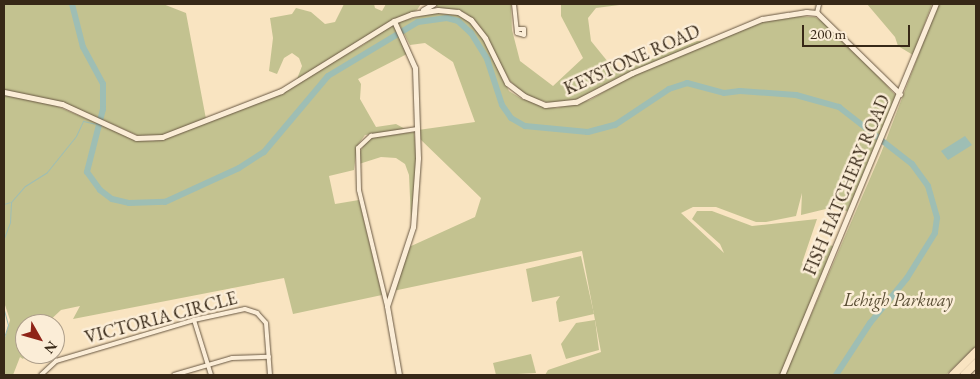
<!DOCTYPE html>
<html>
<head>
<meta charset="utf-8">
<style>
	body { margin:0 }
	#map { position:relative; width:980px; height:379px; overflow:hidden; background:#f9e4c1; font-family:"EB Garamond",serif }
	div>[style] { position:absolute }
	.green>* { inset:0; background:#c3c290 }
	.water>* { inset:0; background:#9ebeb4 }
	.stream>* { height:1px; margin:-0.5px; padding:0 0.5px; transform-origin:0.5px; border-radius:0.5px; background:#9ebeb4 }
	.river>* { height:6px; margin:-3px; padding:0 3px; transform-origin:3px; border-radius:3px; background:#9ebeb4 }
	.roads { filter:drop-shadow(0 0 1px #685742) drop-shadow(0 0 1px #685742) }
	.minor>* { height:4px; margin:-2px; padding:0 2px; transform-origin:2px; border-radius:2px; background:#fbedd7 }
	.tertiary>* { height:5px; margin:-2.5px; padding:0 2.5px; transform-origin:2.5px; border-radius:2.5px; background:#fbedd7 }
	.motorway>* { height:8px; margin:-4px; padding:0 4px; transform-origin:4px; border-radius:4px; background:#f9e4c1 }
	span { translate:-50% -50%; white-space:nowrap; text-align:center; line-height:1.15; -webkit-text-stroke:5px #fbedd7; paint-order:stroke }
	.street-label { font-size:18px; color:#372817 }
	.park-label { font-size:18px; color:#5a4e35; font-style:italic }
	.frame { position:absolute; inset:0; border:5px solid #372817; pointer-events:none }
	.north { position:absolute; left:15px; top:314px; width:50px; height:50px; box-sizing:border-box; background:#fbedd7; border:1px solid #ad9e8a; border-radius:50%; rotate:128deg; font-size:14px; font-weight:700; line-height:20px; text-align:center; color:#372817 }
	.north::after { content:''; display:block; margin:auto; width:18px; height:22px; background:#8f2418; clip-path:polygon(50% 0,100% 100%,50% 72%,0 100%) }
	.scale { position:absolute; left:802px; top:25px; width:108px; height:22px; box-sizing:border-box; border:2px solid #372817; border-top:0; padding-left:6px; font-size:15px; line-height:18px; white-space:nowrap; color:#372817; -webkit-text-stroke:4px #fbedd7; paint-order:stroke }
</style>
</head>
<body>
<div id="map">
	<div class="green">
		<div style="clip-path:polygon(4px 4px,163px 4px,186px 13px,206px 119px,165px 135px,139px 136px,64px 103px,4px 90px)"></div>
		<div style="clip-path:polygon(344px 4px,374px 4px,375px 8px,382px 11px,386px 4px,421px 4px,417px 10px,392px 20px,297px 79px,302px 66px,299px 58px,292px 53px,284px 58px,277px 74px,269px 71px,273px 38px,270px 18px,292px 14px,296px 8px,311px 12px,325px 24px,335px 22px)"></div>
		<div style="clip-path:polygon(511px 4px,512px 30px,520px 61px,553px 86px,583px 58px,561px 16px,561px 4px,627px 4px,596px 8px,588px 18px,591px 41px,617px 73px,697px 41px,705px 41px,580px 99px,549px 103px,525px 95px,510px 81px,477px 23px,465px 13px,438px 9px,436px 5px)"></div>
		<div style="clip-path:polygon(867px 4px,932px 4px,913px 55px,898px 46px,895px 37px)"></div>
		<div style="clip-path:polygon(938px 4px,976px 4px,976px 346px,946px 375px,785px 375px,881px 153px)"></div>
		<div style="clip-path:polygon(433px 13px,458px 14px,470px 22px,482px 37px,509px 91px,522px 99px,557px 108px,590px 100px,634px 74px,765px 21px,796px 16px,815px 17px,822px 21px,882px 80px,896px 96px,849px 212px,834px 207px,801px 215px,802px 193px,796px 216px,766px 222px,756px 222px,716px 207px,693px 207px,681px 213px,724px 253px,720px 244px,692px 219px,697px 211px,712px 211px,752px 226px,817px 219px,802px 263px,810px 271px,821px 263px,828px 245px,834px 246px,780px 375px,545px 375px,548px 370px,601px 352px,582px 251px,393px 291px,409px 247px,475px 217px,481px 198px,419px 138px,418px 130px,475px 122px,453px 62px,425px 43px,410px 45px,398px 22px)"></div>
		<div style="clip-path:polygon(391px 25px,394px 25px,409px 53px,358px 79px,361px 84px,360px 99px,376px 127px,396px 124px,407px 130px,365px 135px,357px 146px,354px 170px,329px 176px,335px 204px,359px 200px,382px 295px,293px 314px,284px 278px,73px 319px,80px 306px,61px 310px,46px 324px,25px 324px,27px 354px,23px 359px,20px 357px,13px 375px,4px 375px,4px 341px,10px 320px,4px 302px,4px 93px,52px 104px,136px 140px,153px 141px,266px 99px,363px 45px)"></div>
		<div style="clip-path:polygon(414px 132px,417px 157px,411px 221px,409px 175px,405px 164px,396px 158px,381px 157px,359px 164px,360px 152px,368px 138px)"></div>
		<div style="clip-path:polygon(581px 256px,594px 314px,559px 322px,556px 302px,560px 296px,532px 302px,526px 269px)"></div>
		<div style="clip-path:polygon(595px 320px,599px 350px,566px 359px,561px 344px,576px 323px)"></div>
		<div style="clip-path:polygon(531px 354px,536px 373px,496px 375px,493px 363px)"></div>
	</div>
	<div class="water">
		<div style="clip-path:polygon(965px 136px,972px 145px,948px 160px,941px 151px)"></div>
	</div>
	<div class="stream">
		<div style="left:4px;top:204px;width:6px;rotate:-18deg"></div>
		<div style="left:4px;top:238px;width:17px;rotate:-69deg"></div>
		<div style="left:10px;top:222px;width:20px;rotate:-87deg"></div>
		<div style="left:11px;top:202px;width:21px;rotate:-49deg"></div>
		<div style="left:25px;top:186px;width:26px;rotate:-32deg"></div>
		<div style="left:47px;top:172px;width:46px;rotate:-51.1deg"></div>
		<div style="left:76px;top:136px;width:17px;rotate:-65deg"></div>
		<div style="left:83px;top:121px;width:17px;rotate:13deg"></div>
		<div style="left:4px;top:310px;width:16px;rotate:75deg"></div>
		<div style="left:8px;top:325px;width:13px;rotate:108deg"></div>
	</div>
	<div class="river">
		<div style="left:72px;top:4px;width:44px;rotate:75.7deg"></div>
		<div style="left:83px;top:47px;width:42px;rotate:61.6deg"></div>
		<div style="left:103px;top:84px;width:25px;rotate:90deg"></div>
		<div style="left:103px;top:109px;width:65px;rotate:104.3deg"></div>
		<div style="left:87px;top:172px;width:22px;rotate:54deg"></div>
		<div style="left:100px;top:190px;width:15px;rotate:37deg"></div>
		<div style="left:112px;top:199px;width:17px;rotate:13deg"></div>
		<div style="left:129px;top:203px;width:36px;rotate:-2deg"></div>
		<div style="left:165px;top:202px;width:81px;rotate:-24.7deg"></div>
		<div style="left:239px;top:168px;width:30px;rotate:-33deg"></div>
		<div style="left:264px;top:152px;width:99px;rotate:-49.9deg"></div>
		<div style="left:328px;top:76px;width:105px;rotate:-31deg"></div>
		<div style="left:418px;top:22px;width:29px;rotate:-8deg"></div>
		<div style="left:447px;top:18px;width:11px;rotate:15deg"></div>
		<div style="left:458px;top:21px;width:18px;rotate:43deg"></div>
		<div style="left:471px;top:33px;width:31px;rotate:58deg"></div>
		<div style="left:487px;top:59px;width:48px;rotate:71.9deg"></div>
		<div style="left:502px;top:105px;width:16px;rotate:55deg"></div>
		<div style="left:511px;top:118px;width:16px;rotate:30deg"></div>
		<div style="left:525px;top:126px;width:63px;rotate:5.4deg"></div>
		<div style="left:588px;top:132px;width:28px;rotate:-15deg"></div>
		<div style="left:615px;top:125px;width:65px;rotate:-33.7deg"></div>
		<div style="left:669px;top:89px;width:19px;rotate:-18deg"></div>
		<div style="left:687px;top:83px;width:38px;rotate:15deg"></div>
		<div style="left:724px;top:93px;width:16px;rotate:-7deg"></div>
		<div style="left:740px;top:91px;width:56px;rotate:4.1deg"></div>
		<div style="left:796px;top:95px;width:45px;rotate:15.6deg"></div>
		<div style="left:839px;top:107px;width:93px;rotate:38deg"></div>
		<div style="left:912px;top:164px;width:27px;rotate:54deg"></div>
		<div style="left:928px;top:186px;width:33px;rotate:74deg"></div>
		<div style="left:937px;top:218px;width:15px;rotate:98deg"></div>
		<div style="left:935px;top:233px;width:53px;rotate:121.9deg"></div>
		<div style="left:907px;top:278px;width:58px;rotate:129.4deg"></div>
		<div style="left:870px;top:323px;width:62px;rotate:123.2deg"></div>
	</div>
	<div class="roads">
		<div class="minor">
			<div style="left:514px;top:4px;width:29px;rotate:84deg"></div>
			<div style="left:517px;top:33px;width:7px;rotate:16deg"></div>
			<div style="left:524px;top:35px;width:6px;rotate:-90deg"></div>
			<div style="left:524px;top:29px;width:6px;rotate:180deg"></div>
			<div style="left:817px;top:13px;width:9px;rotate:-77deg"></div>
			<div style="left:387px;top:306px;width:119px;rotate:-103.6deg"></div>
			<div style="left:359px;top:190px;width:42px;rotate:-91.4deg"></div>
			<div style="left:358px;top:148px;width:18px;rotate:-43deg"></div>
			<div style="left:371px;top:136px;width:47px;rotate:-8.7deg"></div>
			<div style="left:194px;top:320px;width:58px;rotate:72.8deg"></div>
			<div style="left:41px;top:375px;width:21px;rotate:-43deg"></div>
			<div style="left:56px;top:361px;width:144px;rotate:-16.5deg"></div>
			<div style="left:194px;top:320px;width:52px;rotate:-12.2deg"></div>
			<div style="left:245px;top:309px;width:13px;rotate:18deg"></div>
			<div style="left:257px;top:313px;width:13px;rotate:48deg"></div>
			<div style="left:266px;top:323px;width:52px;rotate:85.6deg"></div>
			<div style="left:174px;top:375px;width:60px;rotate:-16.3deg"></div>
			<div style="left:232px;top:358px;width:37px;rotate:-2deg"></div>
		</div>
		<div class="tertiary">
			<div style="left:423px;top:10px;width:12px;rotate:-31deg"></div>
			<div style="left:394px;top:21px;width:51px;rotate:65.9deg"></div>
			<div style="left:415px;top:68px;width:90px;rotate:88.1deg"></div>
			<div style="left:418px;top:158px;width:69px;rotate:94.1deg"></div>
			<div style="left:413px;top:227px;width:83px;rotate:108.2deg"></div>
			<div style="left:387px;top:306px;width:70px;rotate:80.1deg"></div>
			<div style="left:4px;top:92px;width:59px;rotate:11.7deg"></div>
			<div style="left:62px;top:104px;width:81px;rotate:24.7deg"></div>
			<div style="left:136px;top:138px;width:26px;rotate:-2deg"></div>
			<div style="left:162px;top:137px;width:128px;rotate:-21.1deg"></div>
			<div style="left:281px;top:91px;width:133px;rotate:-31.8deg"></div>
			<div style="left:394px;top:21px;width:19px;rotate:-21deg"></div>
			<div style="left:412px;top:14px;width:26px;rotate:-9deg"></div>
			<div style="left:438px;top:10px;width:20px;rotate:6deg"></div>
			<div style="left:458px;top:12px;width:15px;rotate:32deg"></div>
			<div style="left:471px;top:20px;width:23px;rotate:52deg"></div>
			<div style="left:485px;top:38px;width:50px;rotate:63.9deg"></div>
			<div style="left:507px;top:83px;width:21px;rotate:37deg"></div>
			<div style="left:524px;top:96px;width:23px;rotate:23deg"></div>
			<div style="left:545px;top:105px;width:31px;rotate:-6deg"></div>
			<div style="left:576px;top:102px;width:63px;rotate:-27.4deg"></div>
			<div style="left:632px;top:73px;width:141px;rotate:-22.6deg"></div>
			<div style="left:762px;top:19px;width:45px;rotate:-9deg"></div>
			<div style="left:806px;top:12px;width:11px;rotate:5deg"></div>
			<div style="left:817px;top:13px;width:116px;rotate:44.3deg"></div>
			<div style="left:782px;top:375px;width:402px;rotate:-67.5deg"></div>
		</div>
		<div class="motorway">
			<div style="left:953px;top:375px;width:33px;rotate:-45deg"></div>
			<div style="left:964px;top:375px;width:17px;rotate:-45deg"></div>
		</div>
	</div>
	<div class="street-label">
		<span style="left:632px;top:60px;rotate:-24deg">KEYSTONE ROAD</span>
		<span style="left:847px;top:185px;rotate:-67deg">FISH HATCHERY ROAD</span>
		<span style="left:161px;top:318px;rotate:-15deg">VICTORIA CIRCLE</span>
	</div>
	<div class="park-label">
		<span style="left:898px;top:300px">Lehigh Parkway</span>
	</div>
	<div class="frame"></div>
	<div class="north">N</div>
	<div class="scale">200 m</div>
</div>
</body>
</html>
